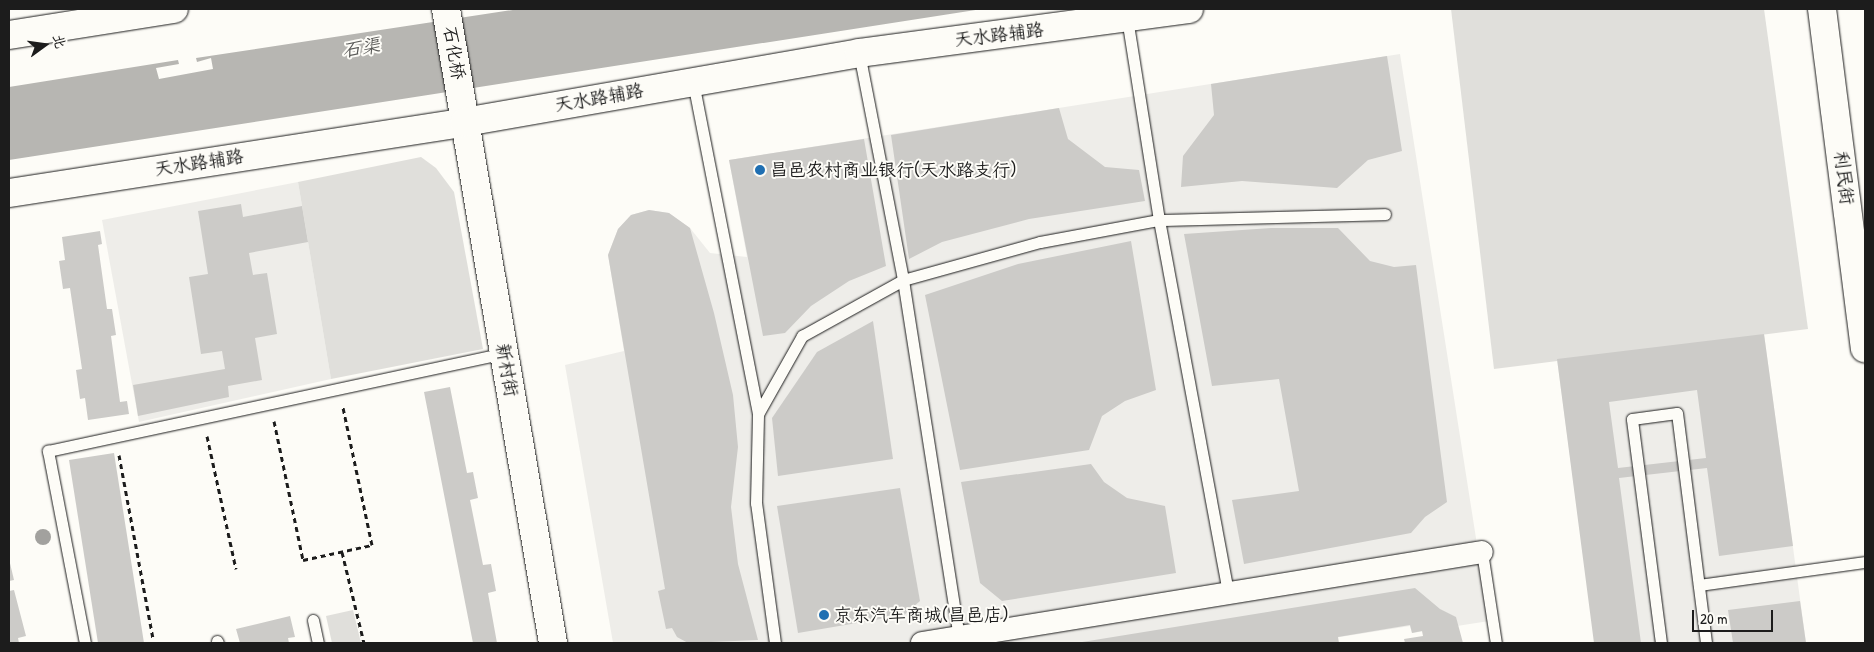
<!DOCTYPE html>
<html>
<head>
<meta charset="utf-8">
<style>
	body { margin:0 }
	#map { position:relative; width:1874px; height:652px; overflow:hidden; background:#fdfcf7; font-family:"Patrick Hand","LXGW WenKai TC",sans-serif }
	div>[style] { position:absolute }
	.built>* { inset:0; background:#eeede9 }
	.green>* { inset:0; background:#e0dfdb }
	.water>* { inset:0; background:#b7b6b2 }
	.building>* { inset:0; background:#cccbc8 }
	.path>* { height:3px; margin-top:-1.5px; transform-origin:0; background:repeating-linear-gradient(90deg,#1c1c1c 0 5px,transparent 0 9px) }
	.roads { filter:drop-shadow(0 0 1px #1c1c1c) drop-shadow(0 0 1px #1c1c1c) }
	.service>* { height:11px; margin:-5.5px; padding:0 5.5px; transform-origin:5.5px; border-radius:5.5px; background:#fdfcf7 }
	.minor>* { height:22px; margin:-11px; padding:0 11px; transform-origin:11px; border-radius:11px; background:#fdfcf7 }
	.tertiary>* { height:28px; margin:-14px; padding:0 14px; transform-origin:14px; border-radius:14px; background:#fdfcf7 }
	.trees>* { width:16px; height:16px; margin:-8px; border-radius:50%; background:#a2a19e }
	.dots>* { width:14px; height:14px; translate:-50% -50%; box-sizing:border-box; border:2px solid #fdfcf7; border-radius:50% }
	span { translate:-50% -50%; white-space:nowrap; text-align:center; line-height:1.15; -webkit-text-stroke:4px #fdfcf7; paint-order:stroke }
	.street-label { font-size:18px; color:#1c1c1c }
	.poi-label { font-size:18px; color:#1c1c1c }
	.left { translate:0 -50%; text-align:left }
	.water-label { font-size:19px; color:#5a5a58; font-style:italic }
	.frame { position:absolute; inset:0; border:10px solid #1c1c1c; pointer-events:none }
	.north { position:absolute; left:20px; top:20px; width:50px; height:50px; -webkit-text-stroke:4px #fdfcf7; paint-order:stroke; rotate:76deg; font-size:14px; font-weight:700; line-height:20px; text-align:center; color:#1c1c1c }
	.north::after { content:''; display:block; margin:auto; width:18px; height:22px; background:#1c1c1c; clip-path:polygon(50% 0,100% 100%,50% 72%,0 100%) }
	.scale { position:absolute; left:1692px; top:610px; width:81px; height:22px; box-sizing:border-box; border:2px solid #1c1c1c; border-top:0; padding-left:6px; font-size:15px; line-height:18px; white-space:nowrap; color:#1c1c1c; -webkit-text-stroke:4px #fdfcf7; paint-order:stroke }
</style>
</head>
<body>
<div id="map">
	<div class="built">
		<div style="clip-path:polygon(1400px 54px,1489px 621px,1412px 633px,1410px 626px,1302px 643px,613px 643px,565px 365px,624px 351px,608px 255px,618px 229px,631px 215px,649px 210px,669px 213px,690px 228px,710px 253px,747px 257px,729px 160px)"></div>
		<div style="clip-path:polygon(298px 182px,331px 379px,139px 422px,102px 220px)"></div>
		<div style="clip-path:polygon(1764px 334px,1806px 643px,1595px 643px,1557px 359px)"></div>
	</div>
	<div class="green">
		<div style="clip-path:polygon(1451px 9px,1764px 9px,1808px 329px,1494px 369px)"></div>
		<div style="clip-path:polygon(421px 157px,436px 168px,454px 192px,483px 349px,331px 379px,298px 182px)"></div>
		<div style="clip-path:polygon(353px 610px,361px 643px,332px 643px,326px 616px)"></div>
	</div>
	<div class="water">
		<div style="clip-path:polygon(519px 9px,982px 9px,9px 160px,9px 87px,178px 60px,179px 64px,156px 68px,159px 79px,213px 69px,211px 58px,197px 62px,196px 58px)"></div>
	</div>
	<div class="building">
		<div style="clip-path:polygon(1387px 56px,1402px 151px,1368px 160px,1337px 188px,1242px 181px,1181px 187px,1183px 156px,1214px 115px,1211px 84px)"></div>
		<div style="clip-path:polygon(1059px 108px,1068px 139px,1105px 167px,1139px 170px,1145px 201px,1029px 219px,942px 242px,909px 259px,891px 135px)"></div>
		<div style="clip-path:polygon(864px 139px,886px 266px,849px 281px,811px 306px,785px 333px,763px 336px,729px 160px)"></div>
		<div style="clip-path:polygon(241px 204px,243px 217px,302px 206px,308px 242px,249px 253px,253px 275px,267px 273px,277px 334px,255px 338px,262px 380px,228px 386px,229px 397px,138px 416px,133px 385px,225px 369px,222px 351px,201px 354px,189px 277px,208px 274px,198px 211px)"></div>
		<div style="clip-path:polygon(649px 210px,669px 213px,690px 228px,714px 313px,733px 395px,738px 447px,731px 507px,738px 564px,758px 640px,688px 643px,677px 637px,672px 628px,666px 629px,658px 591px,665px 589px,608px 255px,618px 229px,631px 215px)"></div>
		<div style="clip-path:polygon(1271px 228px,1338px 228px,1370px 261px,1394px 267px,1416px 265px,1447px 502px,1425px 517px,1411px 533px,1244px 564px,1232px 500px,1299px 491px,1279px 379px,1212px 386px,1184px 234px)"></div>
		<div style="clip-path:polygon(100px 231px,102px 244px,98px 245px,107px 309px,112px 309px,116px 335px,111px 336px,120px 402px,127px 401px,129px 414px,88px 420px,85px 398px,80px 399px,76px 370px,82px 369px,70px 288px,63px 289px,59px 261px,65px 260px,62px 237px)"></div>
		<div style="clip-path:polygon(1131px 241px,1156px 390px,1125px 401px,1102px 416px,1089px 450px,960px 470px,925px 295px,1018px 264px)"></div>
		<div style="clip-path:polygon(873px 321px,893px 459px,778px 476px,772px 418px,817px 352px)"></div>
		<div style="clip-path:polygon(evenodd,1764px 334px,1793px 546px,1719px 556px,1707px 468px,1619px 478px,1641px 643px,1594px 643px,1557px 359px,1764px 334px,1697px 390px,1706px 458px,1618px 468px,1609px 402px,1697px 390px)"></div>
		<div style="clip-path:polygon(450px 387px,467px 473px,473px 472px,478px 498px,470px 500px,483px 565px,491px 564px,496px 591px,488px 593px,497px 643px,473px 643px,424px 392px)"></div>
		<div style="clip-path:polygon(114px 453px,144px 643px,98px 643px,69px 460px)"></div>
		<div style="clip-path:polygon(1091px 464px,1104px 482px,1127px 498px,1165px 506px,1176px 573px,1002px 601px,980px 583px,961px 482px)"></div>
		<div style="clip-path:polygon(900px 488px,920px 601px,904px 615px,798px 633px,777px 506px)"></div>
		<div style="clip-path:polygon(9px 559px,14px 580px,9px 581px)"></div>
		<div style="clip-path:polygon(1415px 588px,1440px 609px,1456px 617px,1463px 643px,1405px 643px,1404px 639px,1423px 636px,1422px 631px,1412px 633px,1410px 625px,1338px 637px,1339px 643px,1076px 643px)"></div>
		<div style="clip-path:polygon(14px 590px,26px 636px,18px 638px,19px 643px,9px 643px,9px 591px)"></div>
		<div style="clip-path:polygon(1800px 601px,1806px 643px,1733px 643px,1728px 610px)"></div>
		<div style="clip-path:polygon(290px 616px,295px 637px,288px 638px,289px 643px,240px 643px,236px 629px)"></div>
	</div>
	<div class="path">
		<div style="left:274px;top:421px;width:142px;rotate:78.2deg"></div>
		<div style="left:303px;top:560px;width:71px;rotate:-12.3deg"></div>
		<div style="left:372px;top:545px;width:141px;rotate:-101.9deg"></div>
		<div style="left:207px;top:436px;width:136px;rotate:77.7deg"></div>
		<div style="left:119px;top:455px;width:186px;rotate:79.5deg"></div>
		<div style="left:342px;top:552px;width:94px;rotate:76.4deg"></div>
	</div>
	<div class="roads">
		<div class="service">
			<div style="left:1127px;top:18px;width:205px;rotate:81deg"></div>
			<div style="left:1159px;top:220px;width:378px;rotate:79.5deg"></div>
			<div style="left:859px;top:53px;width:231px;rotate:79deg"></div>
			<div style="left:903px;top:280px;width:362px;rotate:81.1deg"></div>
			<div style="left:693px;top:82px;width:338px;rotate:78.9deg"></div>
			<div style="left:1482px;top:552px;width:92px;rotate:81.3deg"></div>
			<div style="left:1699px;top:585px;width:168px;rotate:-7.9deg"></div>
			<div style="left:313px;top:620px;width:24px;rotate:78deg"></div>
			<div style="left:217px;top:641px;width:2px;rotate:63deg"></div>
			<div style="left:85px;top:643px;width:196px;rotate:-100.9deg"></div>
			<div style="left:48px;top:451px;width:466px;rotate:-12.1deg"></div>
			<div style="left:775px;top:643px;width:141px;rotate:-97.7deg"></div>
			<div style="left:756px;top:503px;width:89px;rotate:-88.7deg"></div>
			<div style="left:758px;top:414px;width:90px;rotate:-60.6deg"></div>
			<div style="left:802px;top:336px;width:115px;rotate:-29deg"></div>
			<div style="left:903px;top:280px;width:142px;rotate:-15.5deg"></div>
			<div style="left:1040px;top:242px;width:121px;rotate:-10.5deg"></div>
			<div style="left:1159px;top:220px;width:226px;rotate:-1.5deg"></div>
			<div style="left:1661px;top:643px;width:226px;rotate:-97.4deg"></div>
			<div style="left:1632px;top:419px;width:45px;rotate:-7.6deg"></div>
			<div style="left:1677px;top:413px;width:232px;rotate:82.8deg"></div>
		</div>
		<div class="minor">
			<div style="left:922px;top:643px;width:567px;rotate:-9.23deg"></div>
		</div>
		<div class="tertiary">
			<div style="left:446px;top:9px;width:643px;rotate:80.42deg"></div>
			<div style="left:1822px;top:9px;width:342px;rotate:82.8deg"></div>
			<div style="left:9px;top:35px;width:167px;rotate:-9deg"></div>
			<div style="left:9px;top:193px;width:461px;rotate:-8.8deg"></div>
			<div style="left:465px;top:122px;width:400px;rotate:-9.9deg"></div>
			<div style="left:859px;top:53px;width:333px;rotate:-7.6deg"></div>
		</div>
	</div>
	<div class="trees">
		<div style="left:43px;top:537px"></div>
	</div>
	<div class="dots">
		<div style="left:760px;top:170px;background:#1f6fb2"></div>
		<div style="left:824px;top:615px;background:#1f6fb2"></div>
	</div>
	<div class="street-label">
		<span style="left:999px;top:35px;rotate:-7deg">天水路辅路</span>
		<span style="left:454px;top:53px;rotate:80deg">石化桥</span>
		<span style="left:599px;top:98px;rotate:-10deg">天水路辅路</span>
		<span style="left:199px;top:163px;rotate:-9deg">天水路辅路</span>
		<span style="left:1844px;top:178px;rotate:83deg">利民街</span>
		<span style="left:507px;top:370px;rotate:80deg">新村街</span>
	</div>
	<div class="poi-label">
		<span class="left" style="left:770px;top:170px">昌邑农村商业银行(天水路支行)</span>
		<span class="left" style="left:834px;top:615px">京东汽车商城(昌邑店)</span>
	</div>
	<div class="water-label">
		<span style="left:361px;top:48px;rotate:-9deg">石渠</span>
	</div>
	<div class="frame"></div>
	<div class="north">北</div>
	<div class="scale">20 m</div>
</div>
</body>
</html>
